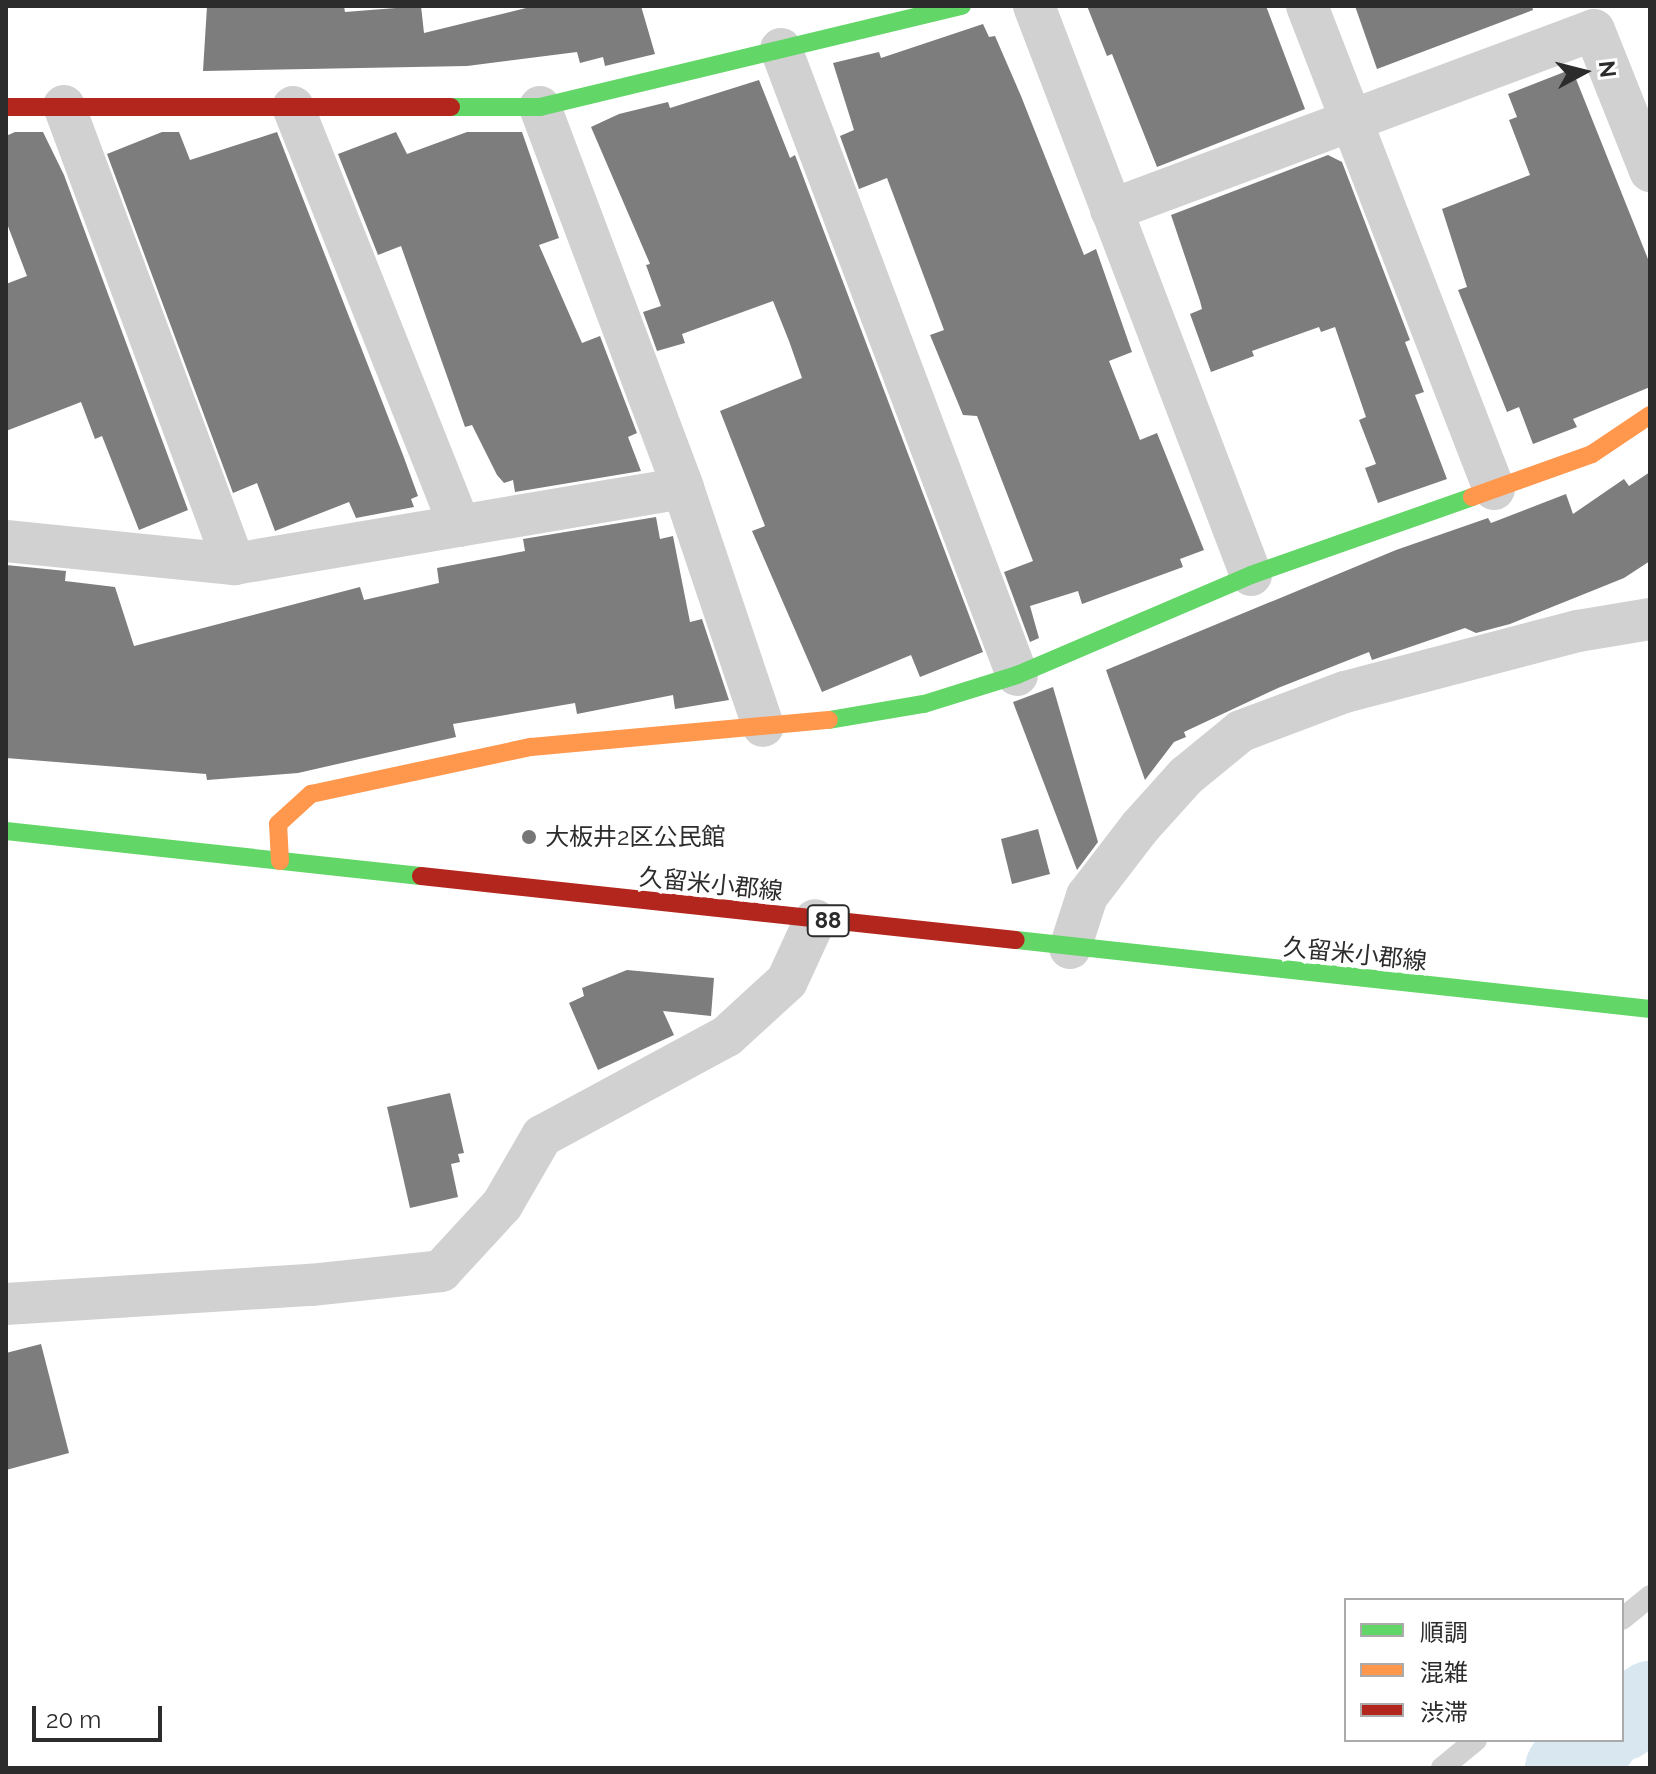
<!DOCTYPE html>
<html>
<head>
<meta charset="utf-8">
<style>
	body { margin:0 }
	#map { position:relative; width:1656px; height:1774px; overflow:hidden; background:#fff; font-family:Raleway,"Noto Sans JP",sans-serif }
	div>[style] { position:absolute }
	.river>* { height:78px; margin:-39px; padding:0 39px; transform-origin:39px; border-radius:39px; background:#d8e7f0 }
	.building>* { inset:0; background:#7d7d7d }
	.lane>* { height:22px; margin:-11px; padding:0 11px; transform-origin:11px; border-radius:11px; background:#d1d1d1 }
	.street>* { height:42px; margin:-21px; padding:0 21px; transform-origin:21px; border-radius:21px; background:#d1d1d1 }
	.fast>* { height:18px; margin:-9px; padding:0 9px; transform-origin:9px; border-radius:9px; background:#63d668 }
	.slow>* { height:18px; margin:-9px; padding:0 9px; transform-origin:9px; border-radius:9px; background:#ff974d }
	.jam>* { height:18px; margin:-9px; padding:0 9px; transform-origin:9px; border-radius:9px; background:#b3261e }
	.dots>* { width:22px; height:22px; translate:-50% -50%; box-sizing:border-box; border:4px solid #fff; border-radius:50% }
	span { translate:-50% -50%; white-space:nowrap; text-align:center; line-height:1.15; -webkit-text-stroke:8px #fff; paint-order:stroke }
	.shield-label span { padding:2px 6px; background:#fff; border:2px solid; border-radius:6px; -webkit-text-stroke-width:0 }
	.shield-label { font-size:22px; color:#2c2c2c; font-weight:700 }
	.poi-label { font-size:24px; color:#2c2c2c }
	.left { translate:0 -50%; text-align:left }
	.street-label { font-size:24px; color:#2c2c2c }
	.frame { position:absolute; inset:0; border:8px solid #2c2c2c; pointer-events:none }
	.legend { position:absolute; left:1344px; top:1598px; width:280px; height:144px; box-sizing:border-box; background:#fff; border:2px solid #ababab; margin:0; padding:10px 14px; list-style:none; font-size:24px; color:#2c2c2c }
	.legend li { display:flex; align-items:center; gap:16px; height:40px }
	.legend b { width:40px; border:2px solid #ababab }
	.north { position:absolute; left:1544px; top:32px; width:80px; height:80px; -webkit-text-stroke:6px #fff; paint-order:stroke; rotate:83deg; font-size:22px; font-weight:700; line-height:32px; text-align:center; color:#2c2c2c }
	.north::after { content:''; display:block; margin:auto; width:28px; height:36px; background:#2c2c2c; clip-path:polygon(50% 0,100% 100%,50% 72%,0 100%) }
	.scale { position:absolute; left:32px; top:1706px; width:130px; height:36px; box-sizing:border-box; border:4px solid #2c2c2c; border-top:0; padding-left:10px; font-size:24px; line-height:28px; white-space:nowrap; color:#2c2c2c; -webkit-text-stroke:6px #fff; paint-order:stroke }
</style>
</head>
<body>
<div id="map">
	<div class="river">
		<div style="left:1622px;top:1722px;width:36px;rotate:-38deg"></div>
		<div style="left:1564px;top:1768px;width:45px;rotate:-38.7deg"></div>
	</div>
	<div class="building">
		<div style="clip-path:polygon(207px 6px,344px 6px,345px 12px,421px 6px,424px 33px,534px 6px,641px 6px,655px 54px,605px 66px,603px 57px,580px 63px,577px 52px,467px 66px,203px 71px)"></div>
		<div style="clip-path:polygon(1087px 6px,1266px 6px,1305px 109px,1157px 167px,1112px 54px,1107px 56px)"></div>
		<div style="clip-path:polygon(1355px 6px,1532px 6px,1533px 10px,1377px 69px)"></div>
		<div style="clip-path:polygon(983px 24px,989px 37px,995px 36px,1021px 96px,1084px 255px,1096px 249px,1132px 352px,1109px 361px,1140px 440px,1157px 433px,1204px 550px,1180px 559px,1183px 567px,1082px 604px,1078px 591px,1030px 606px,1039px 638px,1030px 642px,1004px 572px,1033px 561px,977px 416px,963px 415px,930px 335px,944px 330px,887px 178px,859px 189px,840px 136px,854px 130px,833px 63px,879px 52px,881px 58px)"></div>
		<div style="clip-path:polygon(1572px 69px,1650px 264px,1650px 387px,1573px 419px,1577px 427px,1533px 444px,1519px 407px,1507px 412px,1458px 290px,1467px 287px,1442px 209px,1530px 175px,1509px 120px,1517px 117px,1508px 94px)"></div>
		<div style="clip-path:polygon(759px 80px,790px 158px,795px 155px,983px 652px,920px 677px,911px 655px,822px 692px,752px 531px,765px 526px,720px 411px,802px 378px,789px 341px,773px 301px,682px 334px,685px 343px,657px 351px,643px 312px,661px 306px,646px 265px,650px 264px,591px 127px,619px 114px,668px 102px,670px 108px)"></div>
		<div style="clip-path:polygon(15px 132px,43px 132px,64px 175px,188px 510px,139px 530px,102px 436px,95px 439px,81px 402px,6px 431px,6px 284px,27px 276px,6px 221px,6px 136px)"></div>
		<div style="clip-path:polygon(162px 132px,179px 132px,190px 160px,277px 132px,403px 455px,418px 496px,411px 499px,414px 507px,356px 518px,349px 502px,275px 531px,257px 483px,233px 493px,107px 154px)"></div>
		<div style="clip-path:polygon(396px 132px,407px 154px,467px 132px,522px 132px,559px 238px,539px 245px,582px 343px,600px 336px,637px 433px,628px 437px,641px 471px,515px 492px,513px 480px,504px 483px,497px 475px,472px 425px,465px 427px,401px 246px,378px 255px,338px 154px)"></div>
		<div style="clip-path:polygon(1328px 155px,1342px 162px,1410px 340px,1405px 342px,1424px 392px,1415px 395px,1447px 479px,1378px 503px,1365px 468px,1376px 464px,1359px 420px,1366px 417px,1335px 327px,1321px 332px,1319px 327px,1252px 351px,1254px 356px,1211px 372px,1190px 314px,1202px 309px,1200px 301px,1171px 215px)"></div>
		<div style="clip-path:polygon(1650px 472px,1650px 561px,1624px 578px,1510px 624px,1476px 633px,1465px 628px,1372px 660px,1369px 652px,1278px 688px,1184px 732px,1186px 737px,1174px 742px,1145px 780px,1106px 670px,1396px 550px,1488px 518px,1491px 523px,1566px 494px,1573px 514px,1624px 479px,1629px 486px)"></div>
		<div style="clip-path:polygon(656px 517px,660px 539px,673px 536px,690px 622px,702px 619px,729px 700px,675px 709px,673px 695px,577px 714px,575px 703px,453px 724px,456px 737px,298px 773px,207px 780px,206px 774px,6px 758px,6px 565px,66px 571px,65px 581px,115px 587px,134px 646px,360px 587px,364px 600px,439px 583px,437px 568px,525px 551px,523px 539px)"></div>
		<div style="clip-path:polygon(1053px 687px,1098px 842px,1077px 870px,1013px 702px)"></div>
		<div style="clip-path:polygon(1038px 829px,1050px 874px,1012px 884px,1001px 839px)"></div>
		<div style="clip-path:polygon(627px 970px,714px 978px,711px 1016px,663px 1011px,674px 1035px,598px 1070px,569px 1003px,584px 996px,582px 988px)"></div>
		<div style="clip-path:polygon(450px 1093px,464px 1153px,458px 1154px,460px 1162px,451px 1164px,458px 1197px,410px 1208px,387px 1107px)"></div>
		<div style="clip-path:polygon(41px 1344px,69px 1453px,6px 1470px,6px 1353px)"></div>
	</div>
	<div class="lane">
		<div style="left:1622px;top:1619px;width:36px;rotate:-39deg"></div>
		<div style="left:1442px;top:1768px;width:44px;rotate:-39.5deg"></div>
	</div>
	<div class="street">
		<div style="left:1034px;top:6px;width:609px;rotate:69.12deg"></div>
		<div style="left:1307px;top:6px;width:518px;rotate:68.84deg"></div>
		<div style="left:781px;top:49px;width:669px;rotate:69.34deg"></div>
		<div style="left:64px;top:106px;width:489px;rotate:69.6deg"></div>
		<div style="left:293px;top:107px;width:451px;rotate:68.3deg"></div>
		<div style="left:540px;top:107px;width:407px;rotate:69.4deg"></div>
		<div style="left:683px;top:488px;width:251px;rotate:71.4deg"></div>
		<div style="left:1111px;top:210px;width:515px;rotate:-20.44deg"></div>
		<div style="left:1594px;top:30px;width:152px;rotate:68.3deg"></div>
		<div style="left:6px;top:541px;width:229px;rotate:5.8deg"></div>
		<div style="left:234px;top:564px;width:455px;rotate:-9.6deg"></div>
		<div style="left:1070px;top:948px;width:55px;rotate:-71.9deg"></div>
		<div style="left:1087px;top:896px;width:87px;rotate:-52.5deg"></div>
		<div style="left:1140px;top:827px;width:69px;rotate:-48deg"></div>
		<div style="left:1186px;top:776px;width:71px;rotate:-39.3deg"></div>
		<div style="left:1241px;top:731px;width:111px;rotate:-20.6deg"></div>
		<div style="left:1345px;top:692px;width:241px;rotate:-14.7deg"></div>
		<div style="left:1578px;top:631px;width:73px;rotate:-9.5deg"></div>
		<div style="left:6px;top:1304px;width:306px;rotate:-3.6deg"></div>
		<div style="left:311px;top:1285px;width:131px;rotate:-6.1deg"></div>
		<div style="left:441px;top:1271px;width:90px;rotate:-47.3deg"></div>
		<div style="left:502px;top:1205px;width:80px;rotate:-59.9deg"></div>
		<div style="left:542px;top:1136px;width:210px;rotate:-28.4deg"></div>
		<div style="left:727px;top:1036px;width:81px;rotate:-42.5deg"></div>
		<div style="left:787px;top:981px;width:67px;rotate:-65.3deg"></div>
	</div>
	<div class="fast">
		<div style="left:451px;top:107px;width:89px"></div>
		<div style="left:540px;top:107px;width:434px;rotate:-13.5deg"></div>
		<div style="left:829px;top:720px;width:96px;rotate:-9.6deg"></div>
		<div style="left:924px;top:704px;width:97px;rotate:-17.3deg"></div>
		<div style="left:1017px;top:675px;width:254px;rotate:-23.1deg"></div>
		<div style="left:1251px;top:575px;width:234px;rotate:-19.4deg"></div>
		<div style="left:6px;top:831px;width:417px;rotate:6.2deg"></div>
		<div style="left:1016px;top:940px;width:638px;rotate:6.21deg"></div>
	</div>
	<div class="slow">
		<div style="left:1472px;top:497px;width:127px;rotate:-19.7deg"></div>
		<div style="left:1592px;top:454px;width:70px;rotate:-33.9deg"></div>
		<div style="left:280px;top:861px;width:37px;rotate:-93deg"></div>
		<div style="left:278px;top:824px;width:45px;rotate:-42.3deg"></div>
		<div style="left:311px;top:794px;width:225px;rotate:-12.1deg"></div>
		<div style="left:531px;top:747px;width:299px;rotate:-5.2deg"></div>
	</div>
	<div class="jam">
		<div style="left:6px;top:107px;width:445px"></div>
		<div style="left:421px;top:876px;width:598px;rotate:6.14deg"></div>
	</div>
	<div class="dots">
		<div style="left:529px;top:837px;background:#767676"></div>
	</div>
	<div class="shield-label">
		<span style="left:828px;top:921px">88</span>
	</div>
	<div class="poi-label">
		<span class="left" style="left:545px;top:837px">大板井2区公民館</span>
	</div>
	<div class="street-label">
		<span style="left:711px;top:884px;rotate:6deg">久留米小郡線</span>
		<span style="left:1355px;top:954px;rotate:6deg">久留米小郡線</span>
	</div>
	<div class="frame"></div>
	<ul class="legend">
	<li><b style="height:10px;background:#63d668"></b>順調</li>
	<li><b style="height:10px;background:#ff974d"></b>混雑</li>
	<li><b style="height:10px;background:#b3261e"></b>渋滞</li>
	</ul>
	<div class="north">N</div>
	<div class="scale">20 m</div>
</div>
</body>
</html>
